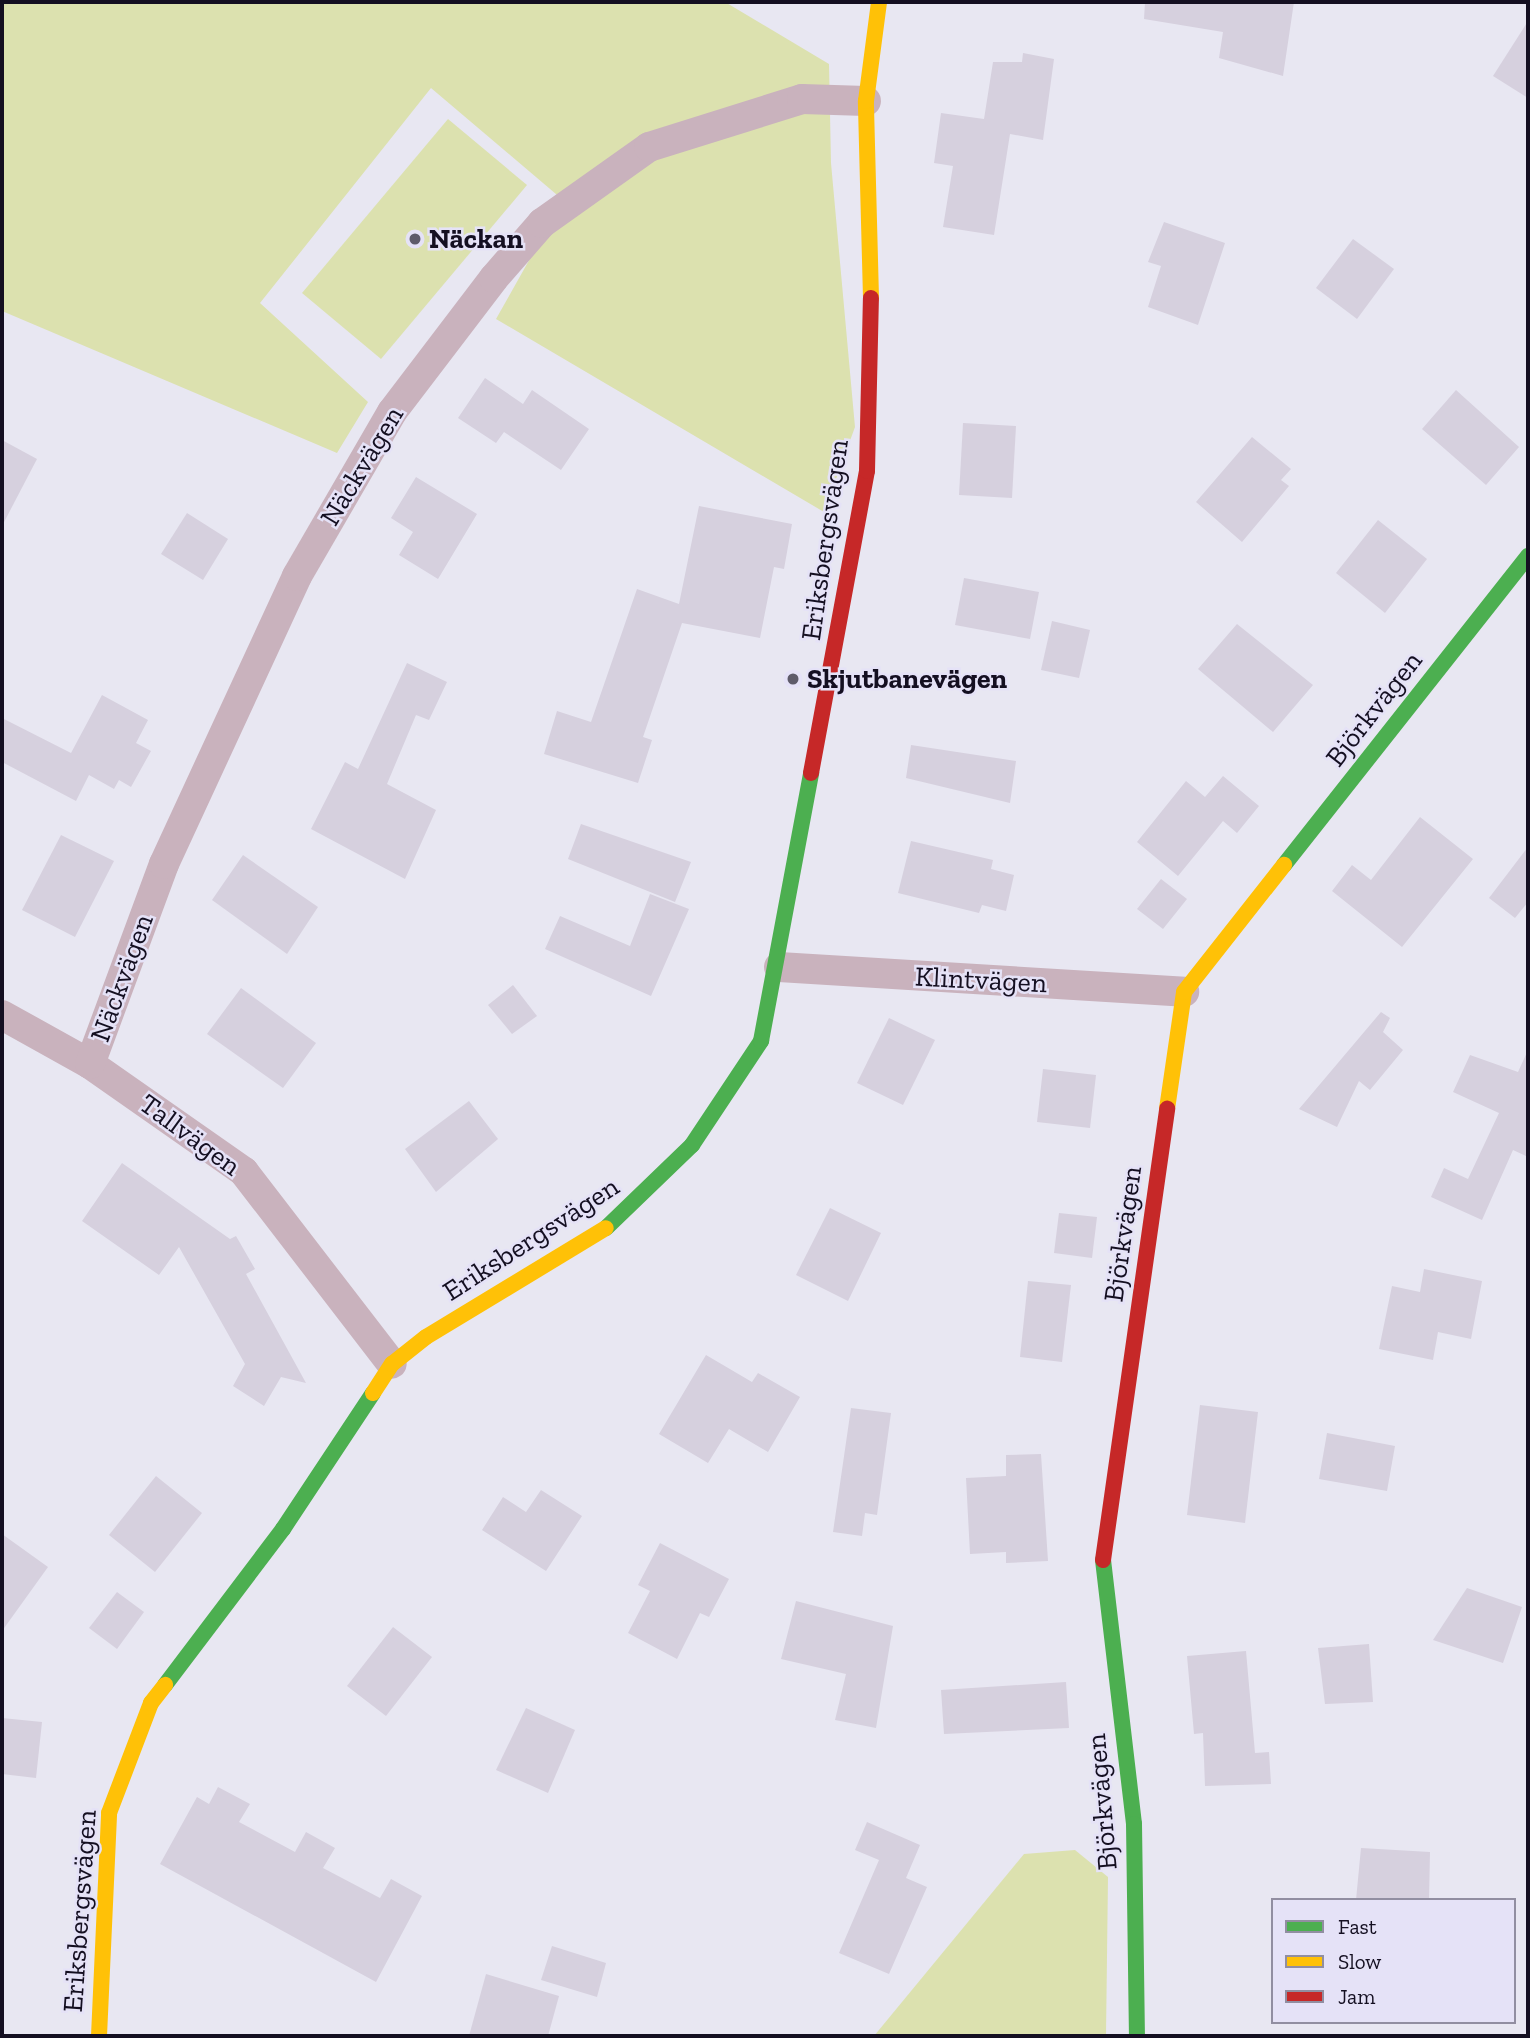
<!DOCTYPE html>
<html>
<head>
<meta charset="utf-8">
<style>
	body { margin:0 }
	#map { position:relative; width:1530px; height:2038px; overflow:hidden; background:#e8e7f2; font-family:"Zilla Slab",serif }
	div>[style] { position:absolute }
	.green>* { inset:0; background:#dce1af }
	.building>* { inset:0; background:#d6d0de }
	.street>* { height:30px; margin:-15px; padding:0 15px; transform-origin:15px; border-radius:15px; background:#c9b2bd }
	.fast>* { height:16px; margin:-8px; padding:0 8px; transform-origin:8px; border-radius:8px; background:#4caf50 }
	.slow>* { height:16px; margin:-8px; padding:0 8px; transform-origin:8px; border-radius:8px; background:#ffc107 }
	.jam>* { height:16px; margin:-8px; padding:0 8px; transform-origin:8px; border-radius:8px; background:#c62828 }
	.dots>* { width:19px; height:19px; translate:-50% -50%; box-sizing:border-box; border:4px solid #e5e2f7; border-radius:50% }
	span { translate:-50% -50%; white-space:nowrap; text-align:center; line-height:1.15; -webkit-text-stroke:5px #e5e2f7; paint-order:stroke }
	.poi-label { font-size:28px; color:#140f21; font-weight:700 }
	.left { translate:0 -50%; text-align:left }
	.street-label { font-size:28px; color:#140f21 }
	.frame { position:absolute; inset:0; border:4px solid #140f21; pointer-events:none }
	.legend { position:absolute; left:1271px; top:1898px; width:245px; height:126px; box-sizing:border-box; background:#e5e2f7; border:2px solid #918ea1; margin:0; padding:9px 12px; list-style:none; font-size:21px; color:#140f21 }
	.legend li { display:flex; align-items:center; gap:14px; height:35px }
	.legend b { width:35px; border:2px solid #918ea1 }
</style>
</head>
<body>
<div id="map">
	<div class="green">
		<div style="clip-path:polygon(2px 2px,725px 2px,829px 64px,831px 163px,855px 427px,824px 512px,496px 319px,563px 200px,431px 88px,260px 303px,368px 402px,337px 453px,2px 311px)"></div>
		<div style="clip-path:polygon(448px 119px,527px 185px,381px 359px,302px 293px)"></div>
		<div style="clip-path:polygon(1075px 1850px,1108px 1877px,1106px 2036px,874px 2036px,1024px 1854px)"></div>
	</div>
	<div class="building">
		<div style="clip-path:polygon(1145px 2px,1294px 2px,1283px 76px,1219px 58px,1223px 32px,1144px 19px)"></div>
		<div style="clip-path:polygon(1528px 21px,1528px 98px,1493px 76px)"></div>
		<div style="clip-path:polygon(1023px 53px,1054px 59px,1043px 140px,1010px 134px,994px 235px,943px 227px,953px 166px,934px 163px,941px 113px,984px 119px,993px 62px,1022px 62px)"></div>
		<div style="clip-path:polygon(1164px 222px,1225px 243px,1198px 325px,1148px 307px,1161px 266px,1148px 262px)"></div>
		<div style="clip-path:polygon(1353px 239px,1394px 269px,1357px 319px,1316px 288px)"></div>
		<div style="clip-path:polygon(485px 378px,523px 404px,532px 390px,589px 429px,561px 470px,504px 432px,496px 443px,458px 418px)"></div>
		<div style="clip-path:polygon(1456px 390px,1519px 447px,1486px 485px,1422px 429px)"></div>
		<div style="clip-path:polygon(963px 423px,1016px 426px,1012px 498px,959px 495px)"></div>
		<div style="clip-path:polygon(1252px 437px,1291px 469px,1281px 480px,1289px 486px,1242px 542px,1196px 502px)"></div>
		<div style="clip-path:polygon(2px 440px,37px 459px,2px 526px)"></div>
		<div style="clip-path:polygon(416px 477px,477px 514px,438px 579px,399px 555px,413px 532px,391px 518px)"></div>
		<div style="clip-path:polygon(699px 506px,792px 524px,784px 569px,774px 567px,760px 638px,682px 623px,643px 737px,652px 740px,638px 783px,544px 754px,557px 711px,591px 722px,637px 589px,679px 604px)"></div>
		<div style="clip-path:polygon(187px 513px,228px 539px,203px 580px,161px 554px)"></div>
		<div style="clip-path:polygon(1378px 520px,1427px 559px,1385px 613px,1336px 573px)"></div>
		<div style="clip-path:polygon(964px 578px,1039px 592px,1030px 639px,955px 625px)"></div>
		<div style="clip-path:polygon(1052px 621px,1090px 630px,1079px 678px,1041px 670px)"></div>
		<div style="clip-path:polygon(1237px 624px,1313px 685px,1273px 732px,1198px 669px)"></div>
		<div style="clip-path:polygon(407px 663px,447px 682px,429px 720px,416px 715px,387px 784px,436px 810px,405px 879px,311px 829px,345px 762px,358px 769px)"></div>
		<div style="clip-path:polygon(102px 695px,148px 720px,136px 743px,151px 751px,131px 787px,119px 780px,114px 789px,89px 775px,76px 801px,2px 762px,2px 718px,71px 753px)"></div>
		<div style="clip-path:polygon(911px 745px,1016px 761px,1010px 803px,906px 778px)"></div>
		<div style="clip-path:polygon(1223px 776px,1259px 806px,1237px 833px,1223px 821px,1178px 876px,1137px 842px,1186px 781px,1205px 797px)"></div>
		<div style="clip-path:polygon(1420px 817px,1473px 859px,1402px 947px,1332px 891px,1352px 865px,1371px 880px)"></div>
		<div style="clip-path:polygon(581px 824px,691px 862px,675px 902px,568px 859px)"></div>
		<div style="clip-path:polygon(61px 835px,114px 861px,75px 937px,22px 910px)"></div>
		<div style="clip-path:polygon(911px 841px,993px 860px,991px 869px,1014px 875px,1006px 911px,982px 905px,979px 913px,898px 893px)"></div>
		<div style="clip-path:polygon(1528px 847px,1528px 902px,1515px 918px,1489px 898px)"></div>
		<div style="clip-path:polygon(243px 855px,318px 907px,287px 954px,212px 900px)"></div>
		<div style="clip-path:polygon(1161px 879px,1187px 899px,1163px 929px,1137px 909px)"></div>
		<div style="clip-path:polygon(650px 894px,689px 909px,651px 996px,545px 949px,560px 916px,630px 946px)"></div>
		<div style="clip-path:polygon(513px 985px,537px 1016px,512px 1034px,488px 1005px)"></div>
		<div style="clip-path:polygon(241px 988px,316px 1043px,283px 1088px,207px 1034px)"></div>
		<div style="clip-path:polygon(1381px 1012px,1390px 1018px,1383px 1032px,1403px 1050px,1370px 1090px,1359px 1081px,1337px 1127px,1299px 1109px)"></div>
		<div style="clip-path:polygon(889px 1018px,935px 1040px,903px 1105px,857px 1083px)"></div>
		<div style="clip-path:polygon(1528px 1050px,1528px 1157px,1513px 1150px,1482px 1220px,1431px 1197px,1444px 1168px,1468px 1179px,1499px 1113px,1453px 1092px,1470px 1055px,1518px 1072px)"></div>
		<div style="clip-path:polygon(1043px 1069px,1096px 1075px,1090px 1128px,1037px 1122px)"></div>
		<div style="clip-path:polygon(469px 1101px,498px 1139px,436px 1192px,405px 1149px)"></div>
		<div style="clip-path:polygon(122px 1163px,230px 1239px,236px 1236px,255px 1269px,246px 1274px,306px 1383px,281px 1377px,264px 1406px,233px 1386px,245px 1364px,179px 1247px,159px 1275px,82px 1221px)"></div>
		<div style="clip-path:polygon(830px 1208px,881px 1233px,848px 1301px,796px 1275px)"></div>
		<div style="clip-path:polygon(1059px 1213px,1097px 1217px,1092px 1258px,1054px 1253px)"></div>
		<div style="clip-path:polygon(1424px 1269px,1482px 1281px,1471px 1339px,1438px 1332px,1433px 1360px,1379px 1349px,1392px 1286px,1420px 1292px)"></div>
		<div style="clip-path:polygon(1028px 1281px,1071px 1285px,1062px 1362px,1020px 1357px)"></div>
		<div style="clip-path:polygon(706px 1355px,752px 1382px,758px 1373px,800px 1397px,768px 1452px,729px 1429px,708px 1463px,659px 1434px)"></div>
		<div style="clip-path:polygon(1200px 1405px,1258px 1412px,1245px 1523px,1187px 1515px)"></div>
		<div style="clip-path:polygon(851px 1408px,891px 1413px,877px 1515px,865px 1513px,862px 1536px,833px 1532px)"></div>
		<div style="clip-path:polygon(1327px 1433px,1395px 1446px,1387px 1491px,1319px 1479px)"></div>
		<div style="clip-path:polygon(1041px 1454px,1048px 1561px,1006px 1563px,1006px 1552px,970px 1554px,966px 1478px,1006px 1476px,1006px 1455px)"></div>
		<div style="clip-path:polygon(156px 1476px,202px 1513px,155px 1572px,109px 1535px)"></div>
		<div style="clip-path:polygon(541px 1490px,582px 1516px,546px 1571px,482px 1530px,503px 1497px,526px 1512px)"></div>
		<div style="clip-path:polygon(2px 1534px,48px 1567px,2px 1631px)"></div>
		<div style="clip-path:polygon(660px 1543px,729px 1579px,709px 1617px,700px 1613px,677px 1659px,628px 1633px,650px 1591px,638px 1585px)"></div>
		<div style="clip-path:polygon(1467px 1588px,1522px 1607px,1503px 1663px,1433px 1640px)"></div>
		<div style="clip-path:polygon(117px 1592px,144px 1612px,117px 1649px,89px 1628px)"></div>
		<div style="clip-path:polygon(796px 1601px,893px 1626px,876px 1728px,835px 1720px,846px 1674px,781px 1659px)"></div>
		<div style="clip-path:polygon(393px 1627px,432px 1657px,386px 1716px,347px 1686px)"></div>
		<div style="clip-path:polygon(1369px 1644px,1373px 1702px,1325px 1704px,1318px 1648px)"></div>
		<div style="clip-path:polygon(1246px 1651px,1255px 1753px,1269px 1752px,1271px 1784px,1205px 1786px,1203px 1733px,1194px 1734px,1187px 1656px)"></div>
		<div style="clip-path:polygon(1066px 1682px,1069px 1728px,944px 1734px,941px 1690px)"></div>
		<div style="clip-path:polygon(526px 1708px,575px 1730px,548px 1793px,496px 1770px)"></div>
		<div style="clip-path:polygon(2px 1718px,42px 1722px,36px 1778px,2px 1774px)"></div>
		<div style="clip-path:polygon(218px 1787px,250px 1804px,239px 1822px,295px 1852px,306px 1832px,335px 1848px,323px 1868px,380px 1898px,391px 1879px,422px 1896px,376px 1982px,160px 1864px,197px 1797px,209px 1804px)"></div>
		<div style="clip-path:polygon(867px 1822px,920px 1845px,906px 1878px,927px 1887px,889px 1974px,839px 1953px,879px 1860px,855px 1850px)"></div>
		<div style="clip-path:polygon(1361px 1848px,1430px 1852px,1429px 1900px,1356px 1900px)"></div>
		<div style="clip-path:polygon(552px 1946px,606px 1963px,597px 1997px,541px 1980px)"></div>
		<div style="clip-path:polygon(486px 1974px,559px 1996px,548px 2036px,469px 2036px)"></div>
	</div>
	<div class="street">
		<div style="left:779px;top:967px;width:406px;rotate:3.5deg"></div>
		<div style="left:2px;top:1015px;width:101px;rotate:29.1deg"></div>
		<div style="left:90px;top:1064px;width:188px;rotate:35deg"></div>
		<div style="left:244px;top:1172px;width:242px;rotate:52.4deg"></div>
		<div style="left:90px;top:1064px;width:213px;rotate:-69.7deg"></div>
		<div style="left:164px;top:864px;width:317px;rotate:-65.2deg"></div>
		<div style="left:297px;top:576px;width:190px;rotate:-59.9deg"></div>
		<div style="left:392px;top:412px;width:168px;rotate:-52.7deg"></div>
		<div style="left:494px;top:278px;width:73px;rotate:-48.9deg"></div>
		<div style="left:542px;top:223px;width:131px;rotate:-35.4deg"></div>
		<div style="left:649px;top:147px;width:160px;rotate:-17.4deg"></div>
		<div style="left:802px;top:99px;width:64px;rotate:1.8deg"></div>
	</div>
	<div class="fast">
		<div style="left:1284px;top:865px;width:394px;rotate:-51.7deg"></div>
		<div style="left:606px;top:1228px;width:120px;rotate:-44deg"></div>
		<div style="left:692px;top:1145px;width:125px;rotate:-56.4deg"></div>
		<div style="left:761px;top:1041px;width:273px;rotate:-79.4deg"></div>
		<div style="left:1103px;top:1560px;width:266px;rotate:83.3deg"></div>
		<div style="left:1134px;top:1824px;width:212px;rotate:89.2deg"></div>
		<div style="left:165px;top:1685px;width:196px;rotate:-52.9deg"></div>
		<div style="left:283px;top:1529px;width:163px;rotate:-56.5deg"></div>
	</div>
	<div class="slow">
		<div style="left:871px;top:298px;width:197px;rotate:-91.5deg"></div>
		<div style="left:866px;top:101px;width:100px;rotate:-82.5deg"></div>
		<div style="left:1167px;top:1109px;width:118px;rotate:-81.7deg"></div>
		<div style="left:1184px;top:992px;width:162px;rotate:-51.8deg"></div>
		<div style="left:373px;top:1393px;width:35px;rotate:-57deg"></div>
		<div style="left:392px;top:1364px;width:43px;rotate:-38.5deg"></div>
		<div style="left:426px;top:1337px;width:210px;rotate:-31.2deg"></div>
		<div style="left:99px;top:2036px;width:223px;rotate:-87.4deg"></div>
		<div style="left:109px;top:1813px;width:118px;rotate:-69.1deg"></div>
		<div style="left:151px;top:1703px;width:23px;rotate:-52deg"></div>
	</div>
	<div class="jam">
		<div style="left:811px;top:773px;width:307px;rotate:-79.5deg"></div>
		<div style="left:867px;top:471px;width:173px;rotate:-88.7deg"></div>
		<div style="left:1103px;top:1560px;width:456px;rotate:-81.9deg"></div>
	</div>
	<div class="dots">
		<div style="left:415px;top:239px;background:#5e5b6a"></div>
		<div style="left:793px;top:679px;background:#5e5b6a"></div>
	</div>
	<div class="poi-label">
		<span class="left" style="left:429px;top:239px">Näckan</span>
		<span class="left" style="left:807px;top:679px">Skjutbanevägen</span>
	</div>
	<div class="street-label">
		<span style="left:362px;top:466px;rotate:-59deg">Näckvägen</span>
		<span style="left:825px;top:540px;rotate:-82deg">Eriksbergsvägen</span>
		<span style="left:1374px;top:709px;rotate:-52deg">Björkvägen</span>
		<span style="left:122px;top:978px;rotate:-70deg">Näckvägen</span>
		<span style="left:981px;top:980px;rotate:3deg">Klintvägen</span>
		<span style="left:190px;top:1135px;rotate:36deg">Tallvägen</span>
		<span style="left:1123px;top:1234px;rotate:-82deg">Björkvägen</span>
		<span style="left:531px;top:1239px;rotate:-33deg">Eriksbergsvägen</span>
		<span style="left:1102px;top:1802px;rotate:-95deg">Björkvägen</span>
		<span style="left:80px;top:1911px;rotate:-86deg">Eriksbergsvägen</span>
	</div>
	<div class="frame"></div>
	<ul class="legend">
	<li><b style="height:9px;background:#4caf50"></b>Fast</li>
	<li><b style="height:9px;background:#ffc107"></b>Slow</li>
	<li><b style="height:9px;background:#c62828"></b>Jam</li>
	</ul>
</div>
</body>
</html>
